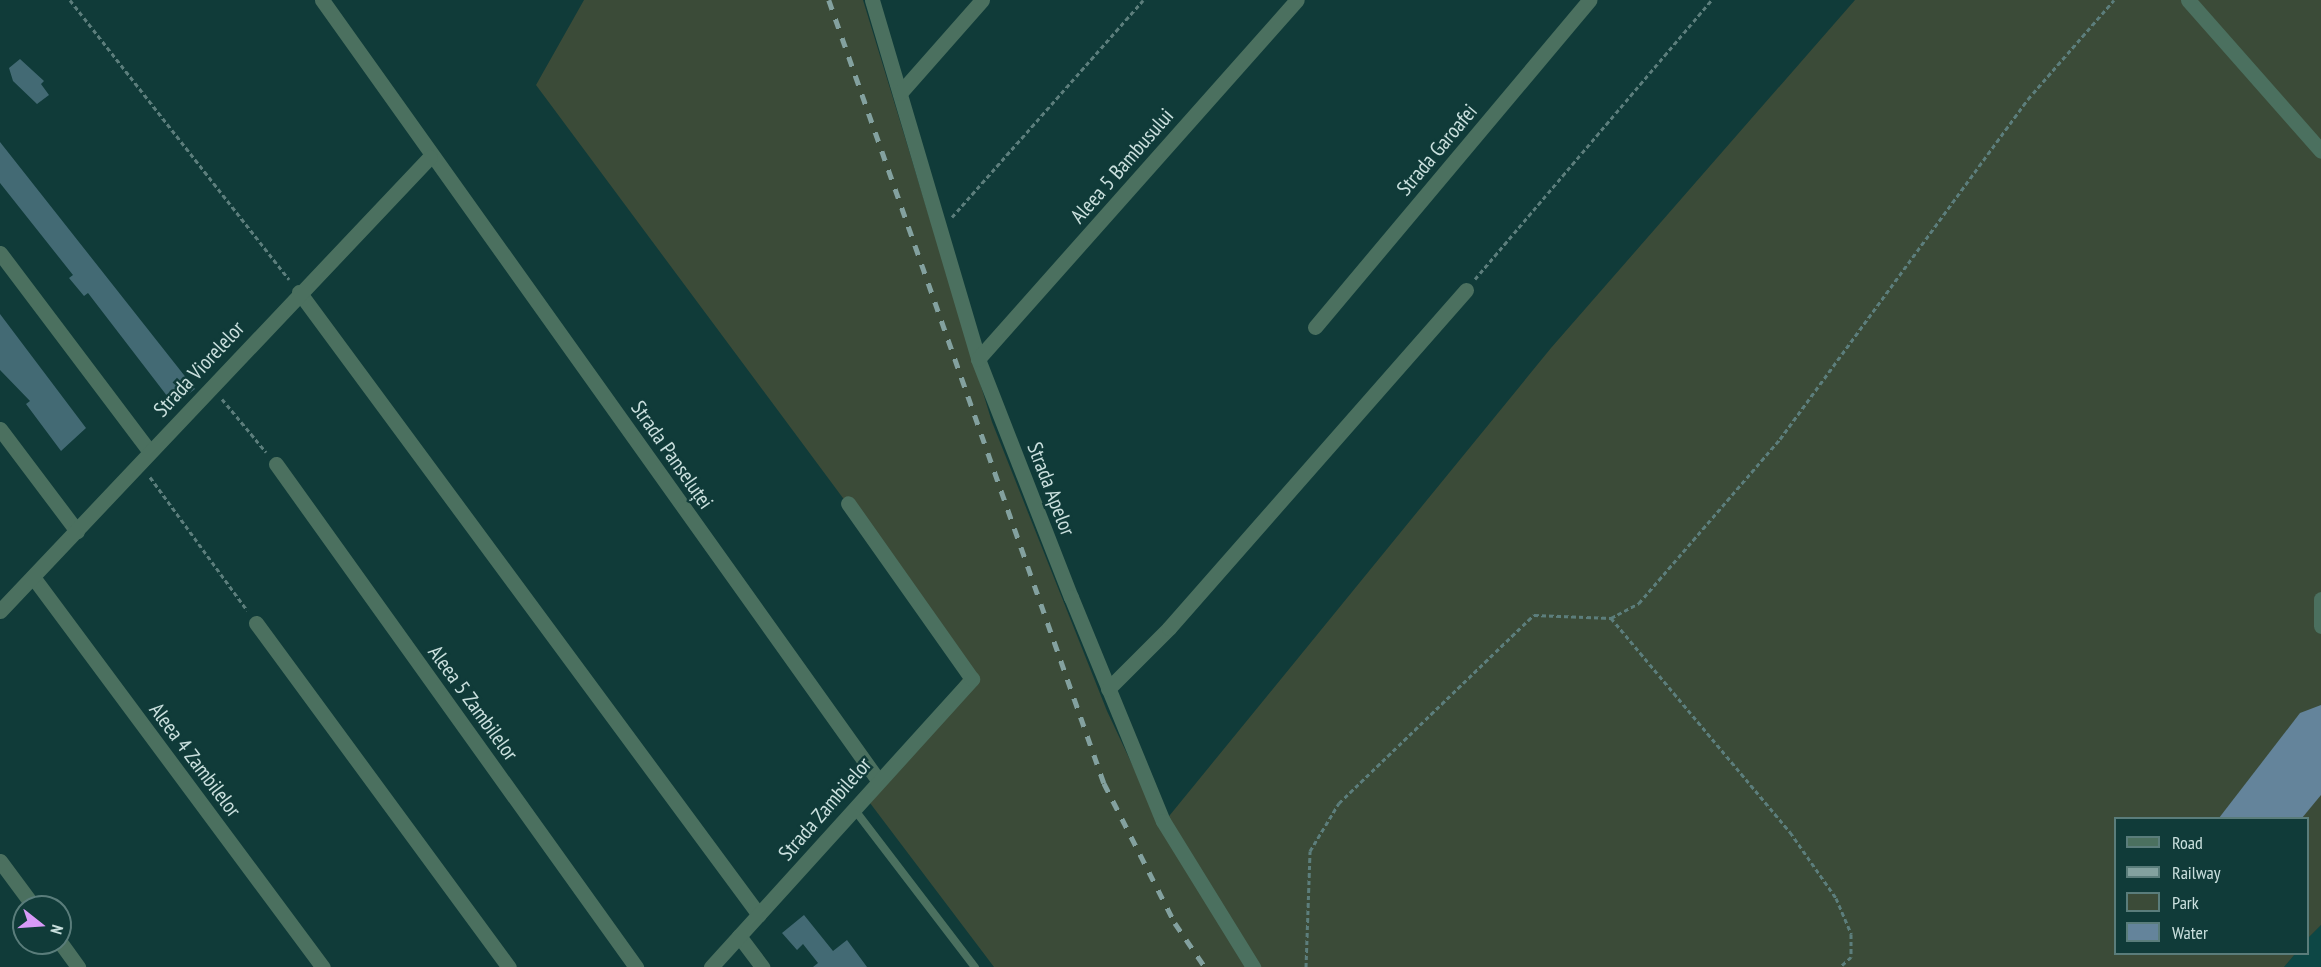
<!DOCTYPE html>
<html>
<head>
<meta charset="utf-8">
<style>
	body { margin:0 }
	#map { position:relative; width:2321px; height:967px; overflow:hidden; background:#103b39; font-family:"PT Sans Narrow",sans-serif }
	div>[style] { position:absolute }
	.built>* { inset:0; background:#0d4745 }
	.green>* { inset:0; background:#3b4b38 }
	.water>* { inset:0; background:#64849b }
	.building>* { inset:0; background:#436a74 }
	.path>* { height:3px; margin-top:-1.5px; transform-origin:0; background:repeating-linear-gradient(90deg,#5c7e7c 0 4.5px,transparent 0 7.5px) }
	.service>* { height:8px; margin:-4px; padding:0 4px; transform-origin:4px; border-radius:4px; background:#4b705f }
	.minor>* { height:15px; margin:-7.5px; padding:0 7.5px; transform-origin:7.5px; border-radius:7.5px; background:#4b705f }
	.rail>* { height:4.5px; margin-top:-2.25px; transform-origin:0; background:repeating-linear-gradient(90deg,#83a19f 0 10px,transparent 0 20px) }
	span { translate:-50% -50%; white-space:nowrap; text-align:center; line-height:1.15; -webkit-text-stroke:5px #103b39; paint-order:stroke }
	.street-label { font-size:21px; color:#cae0de }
	.legend { position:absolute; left:2114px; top:817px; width:195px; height:138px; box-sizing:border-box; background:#103b39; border:2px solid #5a7d7b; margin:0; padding:8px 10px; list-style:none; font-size:18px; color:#cae0de }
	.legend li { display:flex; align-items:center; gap:12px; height:30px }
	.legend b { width:30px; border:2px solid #5a7d7b }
	.north { position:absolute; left:12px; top:895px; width:60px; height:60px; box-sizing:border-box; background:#103b39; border:2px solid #5a7d7b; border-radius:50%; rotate:107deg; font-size:16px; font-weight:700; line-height:24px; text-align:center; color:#cae0de }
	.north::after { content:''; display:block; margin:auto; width:21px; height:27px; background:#d89af8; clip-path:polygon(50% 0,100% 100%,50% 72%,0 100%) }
</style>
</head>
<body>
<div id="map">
	<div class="built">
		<div style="clip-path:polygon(2321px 925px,2321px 967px,2284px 967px,2295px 954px,2308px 954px,2308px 938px)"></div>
	</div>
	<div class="green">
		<div style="clip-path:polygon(584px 0,863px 0,992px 422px,1107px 711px,1161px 826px,1551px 348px,1855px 0,2321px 0,2321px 925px,2308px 938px,2308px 818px,2116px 818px,2116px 954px,2295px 954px,2284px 967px,994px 967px,870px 803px,970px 669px,536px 85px)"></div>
	</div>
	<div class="water">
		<div style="clip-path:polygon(2321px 705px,2321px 795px,2302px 818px,2219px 818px,2300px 713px)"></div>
	</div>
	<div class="building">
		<div style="clip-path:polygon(20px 59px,44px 81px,41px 84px,49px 95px,37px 104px,13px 81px,9px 68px)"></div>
		<div style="clip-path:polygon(0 142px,195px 389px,174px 405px,88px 293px,84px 296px,69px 278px,73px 275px,0 183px)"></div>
		<div style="clip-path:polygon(0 314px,86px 428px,61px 451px,26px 404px,30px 401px,0 370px)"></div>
		<div style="clip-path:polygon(804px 915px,833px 951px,847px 940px,867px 967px,813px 967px,818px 963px,803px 944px,797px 950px,782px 933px)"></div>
	</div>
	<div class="path">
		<div style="left:70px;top:0;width:355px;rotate:51.9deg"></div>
		<div style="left:952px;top:217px;width:289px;rotate:-48.6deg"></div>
		<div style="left:1475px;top:279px;width:366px;rotate:-49.7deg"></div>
		<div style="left:222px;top:399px;width:69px;rotate:50.3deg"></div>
		<div style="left:150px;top:477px;width:165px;rotate:53.9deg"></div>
		<div style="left:1611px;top:618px;width:279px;rotate:50.1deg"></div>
		<div style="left:1790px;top:832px;width:80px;rotate:55.1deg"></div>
		<div style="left:1836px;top:898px;width:39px;rotate:67deg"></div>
		<div style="left:1851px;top:934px;width:23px;rotate:90deg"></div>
		<div style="left:1851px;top:957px;width:15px;rotate:138deg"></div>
		<div style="left:1306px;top:967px;width:116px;rotate:-88deg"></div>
		<div style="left:1310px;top:851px;width:56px;rotate:-58.9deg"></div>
		<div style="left:1339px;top:803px;width:271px;rotate:-44deg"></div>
		<div style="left:1534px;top:615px;width:77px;rotate:2.2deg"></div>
		<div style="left:1611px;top:618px;width:32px;rotate:-28deg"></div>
		<div style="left:1639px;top:603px;width:216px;rotate:-49.3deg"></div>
		<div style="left:1780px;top:439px;width:421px;rotate:-53.9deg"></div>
		<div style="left:2028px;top:99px;width:131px;rotate:-49deg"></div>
	</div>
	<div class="service">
		<div style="left:854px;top:809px;width:199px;rotate:52.6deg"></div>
	</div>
	<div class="minor">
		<div style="left:322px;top:0;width:958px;rotate:54.52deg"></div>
		<div style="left:872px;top:0;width:374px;rotate:73.5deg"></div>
		<div style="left:978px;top:359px;width:256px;rotate:68.7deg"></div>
		<div style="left:1071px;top:597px;width:242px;rotate:67.7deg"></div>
		<div style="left:1163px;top:821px;width:172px;rotate:58.3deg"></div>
		<div style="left:2188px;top:0;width:201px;rotate:48.6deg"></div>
		<div style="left:900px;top:93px;width:124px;rotate:-48.6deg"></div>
		<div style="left:0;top:253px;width:249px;rotate:53deg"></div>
		<div style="left:299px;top:292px;width:774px;rotate:53.56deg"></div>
		<div style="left:1315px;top:327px;width:427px;rotate:-50deg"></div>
		<div style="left:978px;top:359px;width:480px;rotate:-48.4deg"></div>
		<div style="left:0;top:429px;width:128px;rotate:53deg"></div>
		<div style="left:276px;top:464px;width:619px;rotate:54.41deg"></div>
		<div style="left:33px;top:577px;width:486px;rotate:53.4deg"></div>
		<div style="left:2321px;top:599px;width:27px;rotate:90deg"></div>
		<div style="left:0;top:611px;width:625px;rotate:-46.56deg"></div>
		<div style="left:256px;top:623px;width:427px;rotate:53.7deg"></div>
		<div style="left:1108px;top:689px;width:86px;rotate:-45deg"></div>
		<div style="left:1169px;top:628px;width:450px;rotate:-48.7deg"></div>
		<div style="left:0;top:861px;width:57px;rotate:53.5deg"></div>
		<div style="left:739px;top:936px;width:39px;rotate:53deg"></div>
		<div style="left:60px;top:942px;width:31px;rotate:54deg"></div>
		<div style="left:711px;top:967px;width:389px;rotate:-47.8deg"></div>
		<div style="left:972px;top:679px;width:215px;rotate:-125.2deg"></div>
	</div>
	<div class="rail">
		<div style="left:829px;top:0;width:830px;rotate:70.65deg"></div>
		<div style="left:1104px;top:783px;width:157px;rotate:63.1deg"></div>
		<div style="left:1175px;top:923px;width:53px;rotate:55.7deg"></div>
	</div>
	<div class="street-label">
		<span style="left:1437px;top:150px;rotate:-50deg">Strada Garoafei</span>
		<span style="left:1122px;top:166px;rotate:-49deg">Aleea 5 Bambusului</span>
		<span style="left:199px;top:369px;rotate:-47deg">Strada Viorelelor</span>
		<span style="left:672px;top:455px;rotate:55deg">Strada Panseluței</span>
		<span style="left:1051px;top:489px;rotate:69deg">Strada Apelor</span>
		<span style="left:473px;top:703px;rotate:54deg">Aleea 5 Zambilelor</span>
		<span style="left:195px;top:760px;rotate:53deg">Aleea 4 Zambilelor</span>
		<span style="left:825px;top:809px;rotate:-49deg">Strada Zambilelor</span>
	</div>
	<ul class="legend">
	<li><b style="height:8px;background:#4b705f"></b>Road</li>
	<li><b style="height:8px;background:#83a19f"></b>Railway</li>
	<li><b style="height:16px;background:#3b4b38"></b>Park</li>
	<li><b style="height:16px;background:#64849b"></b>Water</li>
	</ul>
	<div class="north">N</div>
</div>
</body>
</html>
